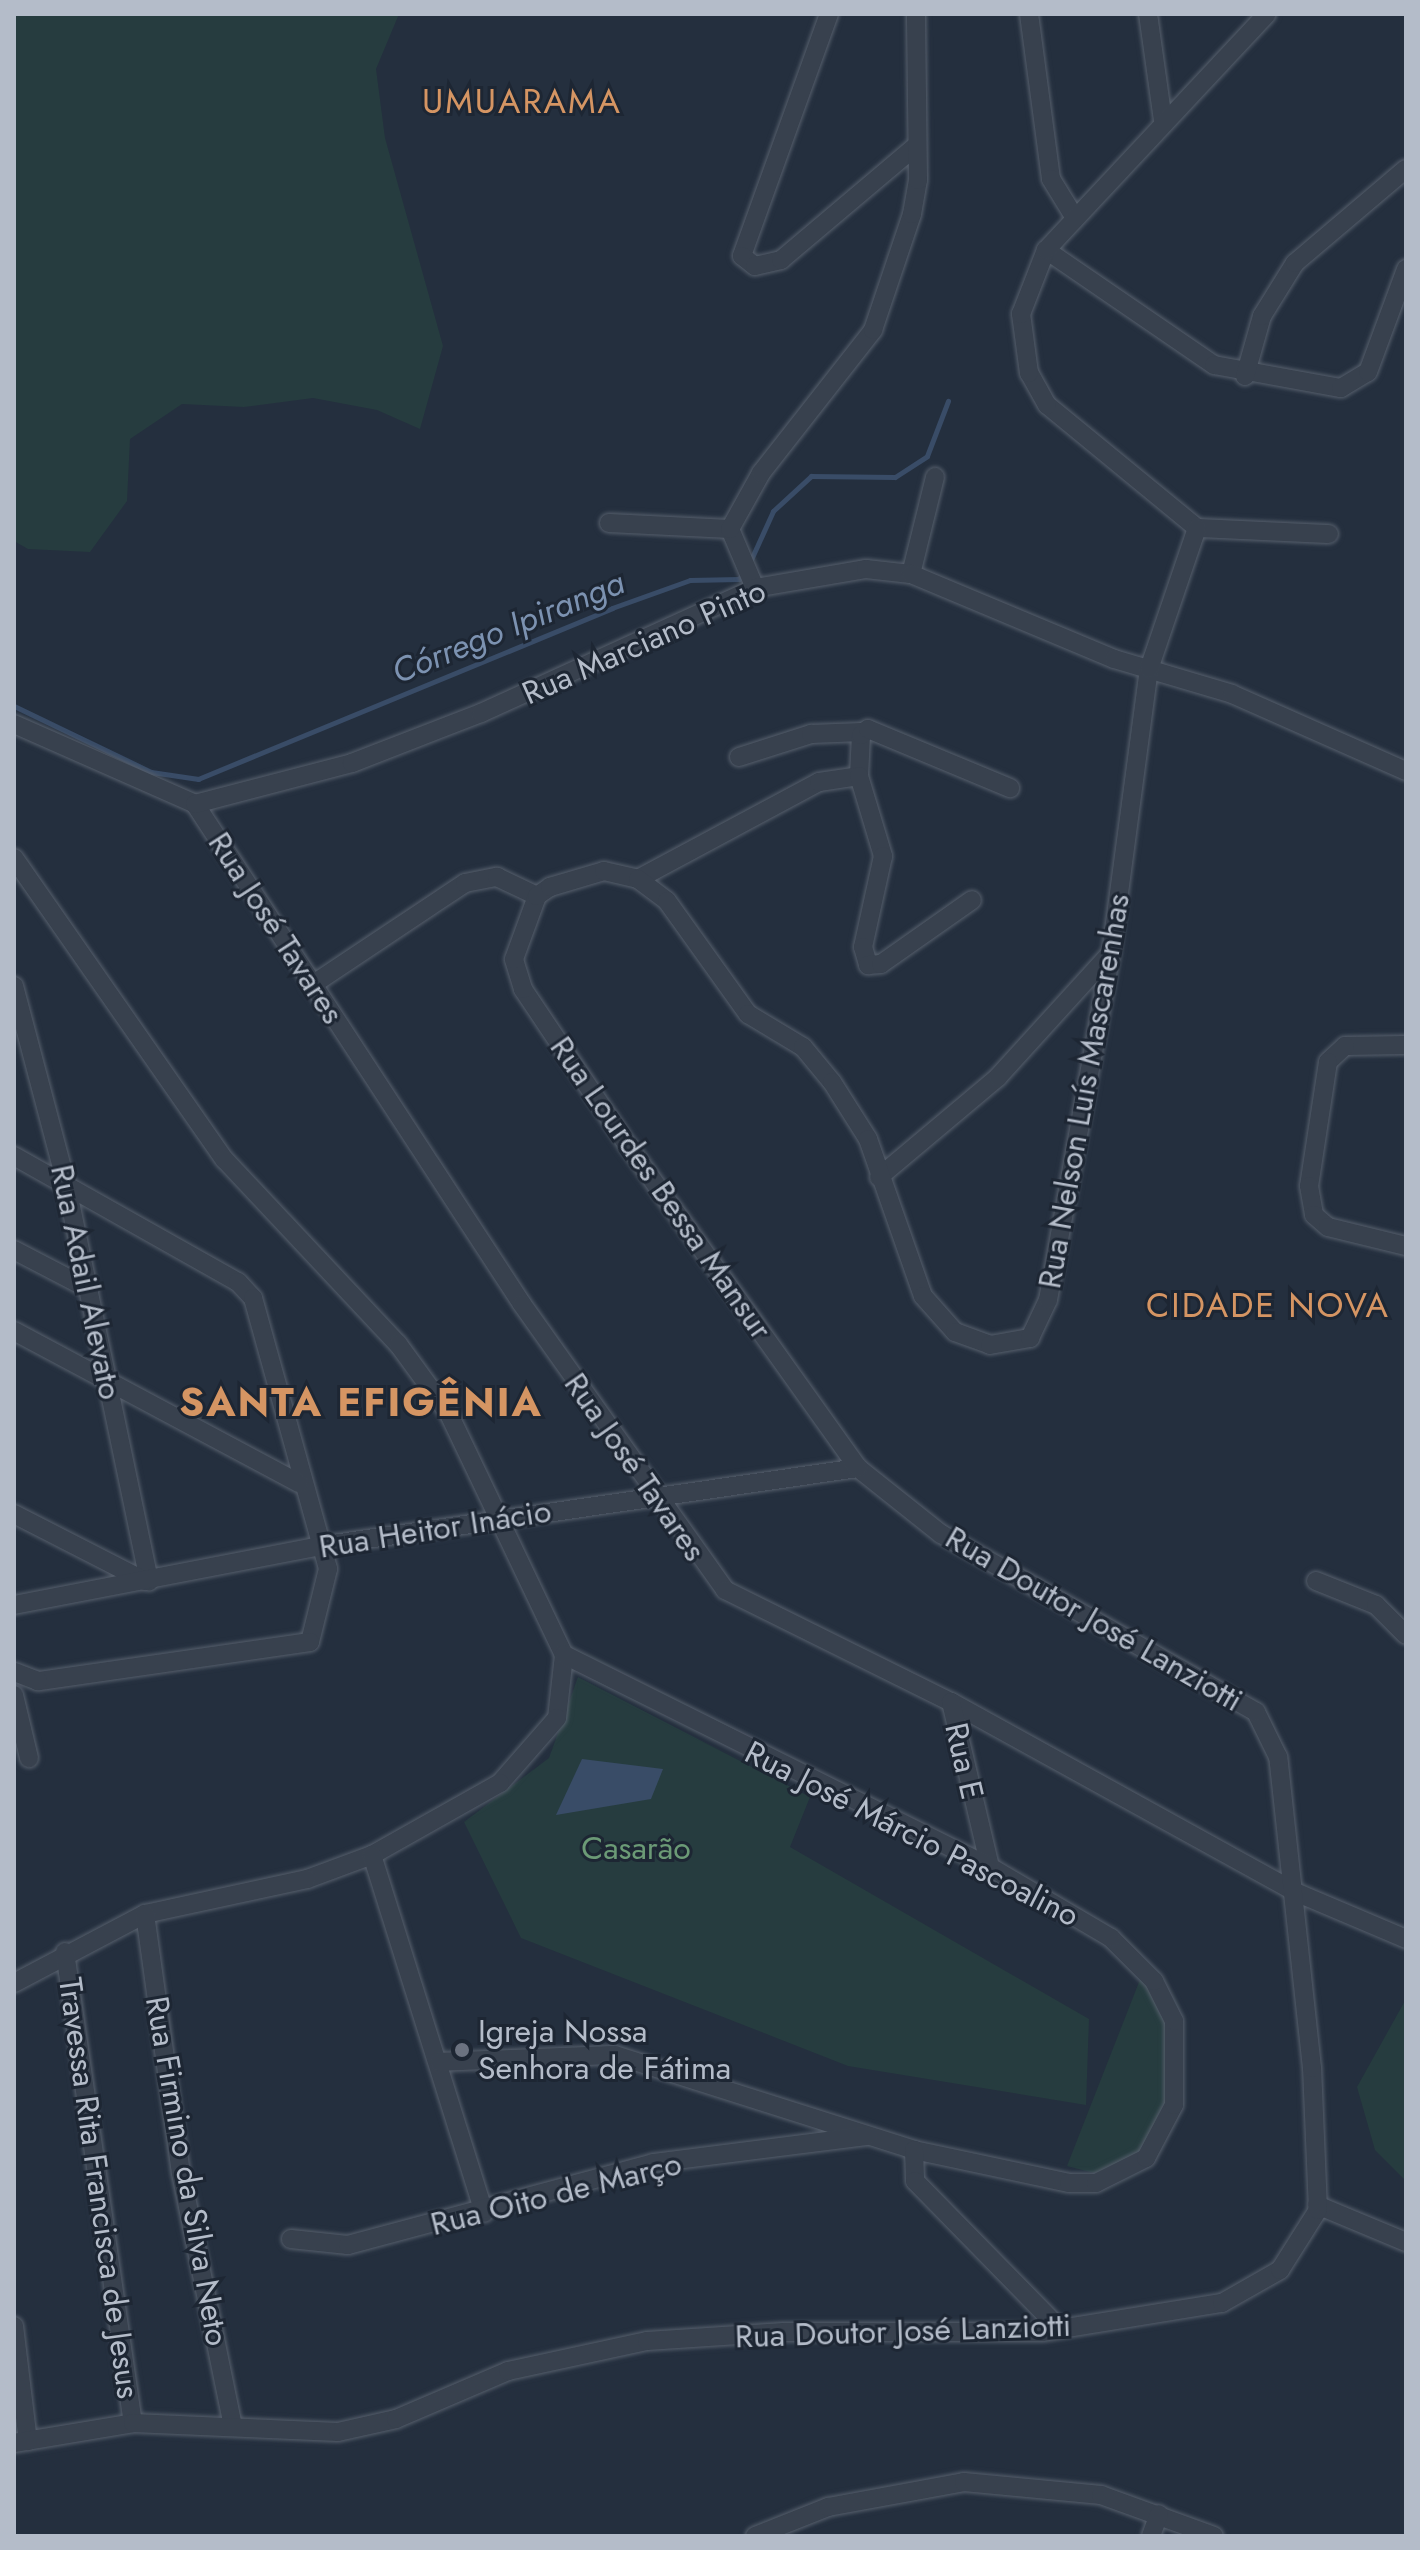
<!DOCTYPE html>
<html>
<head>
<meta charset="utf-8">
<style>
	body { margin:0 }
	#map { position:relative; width:1420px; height:2550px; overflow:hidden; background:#242f3e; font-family:Jost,sans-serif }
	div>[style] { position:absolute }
	.green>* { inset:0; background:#263c3f }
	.water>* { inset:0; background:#394c67 }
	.stream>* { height:5px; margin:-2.5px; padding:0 2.5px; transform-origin:2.5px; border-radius:2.5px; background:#394c67 }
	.roads { filter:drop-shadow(0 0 2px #565f6c) drop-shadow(0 0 2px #565f6c) }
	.minor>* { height:18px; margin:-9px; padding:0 9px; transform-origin:9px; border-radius:9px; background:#38414e }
	.dots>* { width:22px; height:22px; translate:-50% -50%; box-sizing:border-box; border:4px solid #1d2633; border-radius:50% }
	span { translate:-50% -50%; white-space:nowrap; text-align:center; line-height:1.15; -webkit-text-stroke:6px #1d2633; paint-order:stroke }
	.street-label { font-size:32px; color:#b4bcc9 }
	.park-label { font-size:32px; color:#6b9a76 }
	.poi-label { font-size:32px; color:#b4bcc9 }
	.left { translate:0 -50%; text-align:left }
	.neighbourhood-label { font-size:34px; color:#d59563; letter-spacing:2px }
	.water-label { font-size:34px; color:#7c92b1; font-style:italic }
	.district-label { font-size:40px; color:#d59563; font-weight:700; letter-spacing:2px }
	.frame { position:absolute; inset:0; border:16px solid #b4bcc9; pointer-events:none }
</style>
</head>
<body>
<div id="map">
	<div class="green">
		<div style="clip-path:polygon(14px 14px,399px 14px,376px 69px,385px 138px,443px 346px,420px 429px,377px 410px,313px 398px,244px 407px,182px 404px,130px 439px,127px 501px,90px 552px,28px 549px,14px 541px)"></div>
		<div style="clip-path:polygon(578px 1677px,810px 1797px,790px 1847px,1089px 2019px,1086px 2105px,848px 2066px,521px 1938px,464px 1822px,549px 1758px)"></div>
		<div style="clip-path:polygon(1141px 1977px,1167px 2020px,1169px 2102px,1140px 2151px,1117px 2167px,1094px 2173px,1067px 2166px)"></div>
		<div style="clip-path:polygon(1406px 1999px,1406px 2181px,1375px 2150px,1357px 2087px)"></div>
	</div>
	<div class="water">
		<div style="clip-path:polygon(582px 1759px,663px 1769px,651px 1799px,556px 1815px)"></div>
	</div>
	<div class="stream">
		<div style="left:749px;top:564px;width:58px;rotate:-65.6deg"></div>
		<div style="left:773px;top:511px;width:52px;rotate:-42.6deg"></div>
		<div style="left:811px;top:476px;width:84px;rotate:0.7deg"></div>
		<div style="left:895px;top:477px;width:38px;rotate:-33deg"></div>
		<div style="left:927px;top:456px;width:59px;rotate:-69.1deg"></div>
		<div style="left:14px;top:706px;width:152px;rotate:25.7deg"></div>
		<div style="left:151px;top:772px;width:48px;rotate:8.5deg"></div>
		<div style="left:198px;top:779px;width:448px;rotate:-22.4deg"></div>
		<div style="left:612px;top:608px;width:83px;rotate:-19.7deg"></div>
		<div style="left:690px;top:580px;width:49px;rotate:-1.2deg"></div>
		<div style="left:739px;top:579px;width:9px;rotate:-54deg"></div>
	</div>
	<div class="roads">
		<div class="minor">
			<div style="left:829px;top:14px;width:257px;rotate:109.8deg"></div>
			<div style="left:742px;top:256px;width:16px;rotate:38deg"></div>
			<div style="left:755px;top:266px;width:27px;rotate:-13deg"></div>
			<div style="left:781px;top:260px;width:178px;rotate:-40.2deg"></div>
			<div style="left:1029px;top:14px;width:166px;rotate:82.4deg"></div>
			<div style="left:1051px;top:179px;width:46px;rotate:58.4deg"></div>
			<div style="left:1148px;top:14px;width:108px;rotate:82deg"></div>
			<div style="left:1046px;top:250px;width:204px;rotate:34.4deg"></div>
			<div style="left:1214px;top:365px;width:129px;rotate:10.3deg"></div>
			<div style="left:1341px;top:388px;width:31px;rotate:-31deg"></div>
			<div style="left:1368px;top:372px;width:110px;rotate:-69.7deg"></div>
			<div style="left:1245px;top:376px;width:62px;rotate:-74.2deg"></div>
			<div style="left:1262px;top:316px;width:62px;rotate:-58.1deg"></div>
			<div style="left:1295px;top:263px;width:145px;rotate:-40.3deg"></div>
			<div style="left:609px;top:523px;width:121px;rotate:2.8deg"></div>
			<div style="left:1197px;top:528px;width:194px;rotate:-140.6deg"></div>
			<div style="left:1047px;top:405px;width:37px;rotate:-119deg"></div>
			<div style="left:1029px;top:373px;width:60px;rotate:-97.7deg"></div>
			<div style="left:1021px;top:314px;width:69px;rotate:-68.7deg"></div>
			<div style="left:1046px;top:250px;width:323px;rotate:-46.9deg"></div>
			<div style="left:1197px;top:528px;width:132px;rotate:2.6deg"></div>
			<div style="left:911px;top:574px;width:100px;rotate:-76.1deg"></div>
			<div style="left:755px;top:588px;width:64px;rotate:-113deg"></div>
			<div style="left:730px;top:529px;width:64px;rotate:-61deg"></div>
			<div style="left:761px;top:473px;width:182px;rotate:-51.9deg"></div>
			<div style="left:873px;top:330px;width:122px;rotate:-71.4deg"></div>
			<div style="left:912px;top:214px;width:35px;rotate:-80deg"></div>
			<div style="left:918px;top:180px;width:166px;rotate:-90.7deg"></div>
			<div style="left:14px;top:724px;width:198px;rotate:23.8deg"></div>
			<div style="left:739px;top:757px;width:76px;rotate:-17.7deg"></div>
			<div style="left:811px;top:734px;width:51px;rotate:-2.2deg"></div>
			<div style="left:859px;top:776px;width:41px;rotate:-87.2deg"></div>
			<div style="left:861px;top:735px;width:9px;rotate:-41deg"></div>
			<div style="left:868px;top:729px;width:154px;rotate:22.6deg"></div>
			<div style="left:195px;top:804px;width:597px;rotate:56.82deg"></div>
			<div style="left:522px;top:1304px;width:351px;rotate:54.6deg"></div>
			<div style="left:725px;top:1590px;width:252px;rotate:26.4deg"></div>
			<div style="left:951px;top:1702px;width:391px;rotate:28.9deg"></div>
			<div style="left:1293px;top:1891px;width:123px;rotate:23deg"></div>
			<div style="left:195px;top:804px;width:162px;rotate:-14.6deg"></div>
			<div style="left:352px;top:763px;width:138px;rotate:-21.2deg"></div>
			<div style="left:481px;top:713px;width:301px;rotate:-24.5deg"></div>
			<div style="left:755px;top:588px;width:113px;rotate:-9.7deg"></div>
			<div style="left:866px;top:569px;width:45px;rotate:6.3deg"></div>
			<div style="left:911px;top:574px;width:220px;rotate:22.7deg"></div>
			<div style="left:1114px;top:659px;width:123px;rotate:16.5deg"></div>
			<div style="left:1232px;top:694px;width:190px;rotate:23.9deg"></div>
			<div style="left:14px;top:858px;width:368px;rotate:55.1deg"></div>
			<div style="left:225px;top:1160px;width:253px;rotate:46.8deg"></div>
			<div style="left:398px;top:1344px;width:87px;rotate:53.9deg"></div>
			<div style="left:449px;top:1414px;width:267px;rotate:64.5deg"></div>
			<div style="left:564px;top:1655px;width:63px;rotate:96.3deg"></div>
			<div style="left:557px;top:1718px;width:86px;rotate:131.2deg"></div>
			<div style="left:500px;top:1783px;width:147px;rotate:150.6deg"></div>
			<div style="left:372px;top:1855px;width:69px;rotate:159.7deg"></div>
			<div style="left:307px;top:1879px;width:166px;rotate:167.8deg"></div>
			<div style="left:145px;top:1914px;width:148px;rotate:152.2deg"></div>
			<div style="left:638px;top:879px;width:205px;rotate:-28.2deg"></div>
			<div style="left:819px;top:782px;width:40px;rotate:-8.5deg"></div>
			<div style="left:859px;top:776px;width:84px;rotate:73.3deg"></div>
			<div style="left:883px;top:856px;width:93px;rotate:102.4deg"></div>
			<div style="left:863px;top:947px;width:19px;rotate:74deg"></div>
			<div style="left:868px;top:965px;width:13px;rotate:-4deg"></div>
			<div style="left:881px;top:964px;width:111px;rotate:-35.1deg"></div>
			<div style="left:312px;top:985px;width:184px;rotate:-33.7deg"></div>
			<div style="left:465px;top:883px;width:33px;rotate:-11deg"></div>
			<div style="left:497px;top:877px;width:44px;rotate:25.4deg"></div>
			<div style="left:14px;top:986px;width:204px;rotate:75.2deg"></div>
			<div style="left:66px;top:1183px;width:407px;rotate:78.2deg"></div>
			<div style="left:1406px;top:1045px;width:61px;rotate:179.1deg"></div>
			<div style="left:1345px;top:1046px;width:23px;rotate:137deg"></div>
			<div style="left:1328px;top:1062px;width:125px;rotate:98.7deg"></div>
			<div style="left:1309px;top:1186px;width:29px;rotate:80deg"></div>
			<div style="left:1314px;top:1215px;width:18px;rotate:41deg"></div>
			<div style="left:1328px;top:1227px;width:80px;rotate:13.7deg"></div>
			<div style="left:14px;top:1156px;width:257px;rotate:29.4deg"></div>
			<div style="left:238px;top:1282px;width:22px;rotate:47deg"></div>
			<div style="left:253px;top:1298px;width:281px;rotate:74.5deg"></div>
			<div style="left:328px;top:1569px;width:75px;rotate:103.9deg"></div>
			<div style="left:310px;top:1642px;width:275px;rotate:171.8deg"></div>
			<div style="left:38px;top:1681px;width:26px;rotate:-159deg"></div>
			<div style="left:879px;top:1177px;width:155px;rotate:-40deg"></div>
			<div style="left:998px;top:1077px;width:165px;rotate:-47.7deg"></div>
			<div style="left:14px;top:1250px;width:85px;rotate:27.5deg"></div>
			<div style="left:14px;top:1331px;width:323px;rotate:28.1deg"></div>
			<div style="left:14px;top:1514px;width:147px;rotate:27.1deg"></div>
			<div style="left:1316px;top:1581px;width:65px;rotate:21.8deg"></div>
			<div style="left:1376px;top:1605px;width:42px;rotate:45deg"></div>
			<div style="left:14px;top:1605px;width:318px;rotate:-10.9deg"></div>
			<div style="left:326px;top:1545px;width:538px;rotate:-8.24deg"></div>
			<div style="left:14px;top:1695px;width:65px;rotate:76.6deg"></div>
			<div style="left:951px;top:1702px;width:170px;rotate:76.7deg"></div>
			<div style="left:372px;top:1855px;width:375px;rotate:72.6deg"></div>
			<div style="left:145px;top:1914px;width:261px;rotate:82.1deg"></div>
			<div style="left:181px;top:2173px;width:259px;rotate:78.4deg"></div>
			<div style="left:65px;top:1952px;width:476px;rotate:81.8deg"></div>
			<div style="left:439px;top:2062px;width:176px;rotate:-2.3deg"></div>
			<div style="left:615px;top:2055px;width:314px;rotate:17.6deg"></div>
			<div style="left:914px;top:2150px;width:158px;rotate:12deg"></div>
			<div style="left:1069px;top:2183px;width:27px"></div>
			<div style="left:1096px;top:2183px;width:56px;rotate:-26.6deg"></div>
			<div style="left:1146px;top:2158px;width:60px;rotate:-62.2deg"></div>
			<div style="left:1174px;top:2105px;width:84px;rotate:-90deg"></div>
			<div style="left:1174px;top:2021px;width:45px;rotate:-116.6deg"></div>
			<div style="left:1154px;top:1981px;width:61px;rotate:-135deg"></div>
			<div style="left:1111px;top:1938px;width:140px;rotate:-149.6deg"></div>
			<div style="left:990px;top:1867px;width:476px;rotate:-153.5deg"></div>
			<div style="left:914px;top:2150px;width:31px;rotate:88deg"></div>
			<div style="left:915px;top:2181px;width:207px;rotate:45.6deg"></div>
			<div style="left:1317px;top:2205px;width:96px;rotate:22.6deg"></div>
			<div style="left:291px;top:2239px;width:57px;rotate:6deg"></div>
			<div style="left:348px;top:2245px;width:316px;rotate:-15deg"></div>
			<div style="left:653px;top:2163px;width:216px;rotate:-7.2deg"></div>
			<div style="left:14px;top:2326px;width:116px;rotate:83.1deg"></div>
			<div style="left:14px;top:2443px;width:121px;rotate:-9.5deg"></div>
			<div style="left:133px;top:2423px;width:205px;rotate:2.5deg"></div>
			<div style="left:338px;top:2432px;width:59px;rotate:-12.6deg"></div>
			<div style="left:396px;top:2419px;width:122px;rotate:-23.2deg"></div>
			<div style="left:508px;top:2371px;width:142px;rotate:-12.2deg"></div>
			<div style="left:647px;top:2341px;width:137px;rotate:-3.8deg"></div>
			<div style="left:784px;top:2332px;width:258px"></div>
			<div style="left:1042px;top:2332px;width:182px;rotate:-9.2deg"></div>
			<div style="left:1222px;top:2303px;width:67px;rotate:-29.6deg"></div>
			<div style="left:1280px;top:2270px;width:71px;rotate:-57.7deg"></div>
			<div style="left:1318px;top:2210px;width:142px;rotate:-92.4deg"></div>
			<div style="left:1312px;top:2068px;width:313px;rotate:-96.2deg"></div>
			<div style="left:1278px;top:1757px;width:50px;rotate:-116.1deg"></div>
			<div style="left:1256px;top:1712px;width:362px;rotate:-150.5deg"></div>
			<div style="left:941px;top:1534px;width:106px;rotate:-141.5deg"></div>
			<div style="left:858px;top:1468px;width:396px;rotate:-125.5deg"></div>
			<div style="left:628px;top:1146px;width:189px;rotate:-123.8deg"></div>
			<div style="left:523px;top:989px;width:31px;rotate:-107deg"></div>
			<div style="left:514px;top:959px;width:67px;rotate:-69.9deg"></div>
			<div style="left:537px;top:896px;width:16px;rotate:-35deg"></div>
			<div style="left:550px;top:887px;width:56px;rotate:-16.5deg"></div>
			<div style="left:604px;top:871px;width:35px;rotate:13deg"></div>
			<div style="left:638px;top:879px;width:36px;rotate:37deg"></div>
			<div style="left:667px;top:901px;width:139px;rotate:54.4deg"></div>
			<div style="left:748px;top:1014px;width:64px;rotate:31deg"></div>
			<div style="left:803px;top:1047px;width:45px;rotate:50.4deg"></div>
			<div style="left:832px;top:1082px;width:67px;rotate:57.7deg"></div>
			<div style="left:868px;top:1139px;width:166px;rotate:70.7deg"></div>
			<div style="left:923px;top:1296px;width:48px;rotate:48.4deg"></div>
			<div style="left:955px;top:1332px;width:37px;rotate:20deg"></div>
			<div style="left:990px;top:1345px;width:41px;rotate:-9.9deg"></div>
			<div style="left:1030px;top:1338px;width:42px;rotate:-64.7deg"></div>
			<div style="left:1048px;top:1300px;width:353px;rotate:-79.7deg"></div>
			<div style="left:1111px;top:953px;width:287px;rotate:-82.4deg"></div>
			<div style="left:1149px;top:669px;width:149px;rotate:-71.2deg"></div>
			<div style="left:755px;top:2536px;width:79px;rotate:-21.7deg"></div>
			<div style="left:828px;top:2507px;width:138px;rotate:-10.4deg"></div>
			<div style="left:964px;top:2482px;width:138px;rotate:5.4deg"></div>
			<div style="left:1101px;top:2495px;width:120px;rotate:19.9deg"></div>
			<div style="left:1151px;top:2536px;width:23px;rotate:-70deg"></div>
		</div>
	</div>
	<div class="dots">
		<div style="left:462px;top:2050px;background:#6b7280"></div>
	</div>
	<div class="street-label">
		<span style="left:644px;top:642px;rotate:-24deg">Rua Marciano Pinto</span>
		<span style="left:276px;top:928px;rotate:57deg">Rua José Tavares</span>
		<span style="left:1084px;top:1091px;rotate:-80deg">Rua Nelson Luís Mascarenhas</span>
		<span style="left:661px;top:1188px;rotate:55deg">Rua Lourdes Bessa Mansur</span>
		<span style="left:86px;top:1282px;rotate:78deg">Rua Adail Alevato</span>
		<span style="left:635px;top:1467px;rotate:55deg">Rua José Tavares</span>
		<span style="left:435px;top:1529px;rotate:-9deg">Rua Heitor Inácio</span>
		<span style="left:1094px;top:1619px;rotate:30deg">Rua Doutor José Lanziotti</span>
		<span style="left:964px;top:1761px;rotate:77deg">Rua E</span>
		<span style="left:912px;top:1834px;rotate:27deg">Rua José Márcio Pascoalino</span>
		<span style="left:187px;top:2171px;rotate:80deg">Rua Firmino da Silva Neto</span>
		<span style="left:99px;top:2188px;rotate:82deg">Travessa Rita Francisca de Jesus</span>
		<span style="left:556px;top:2194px;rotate:-14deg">Rua Oito de Março</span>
		<span style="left:903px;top:2331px;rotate:-2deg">Rua Doutor José Lanziotti</span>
	</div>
	<div class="park-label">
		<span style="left:636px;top:1848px">Casarão</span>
	</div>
	<div class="poi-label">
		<span class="left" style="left:478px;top:2050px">Igreja Nossa<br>Senhora de Fátima</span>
	</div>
	<div class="neighbourhood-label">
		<span style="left:522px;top:102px">UMUARAMA</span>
		<span style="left:1268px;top:1306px">CIDADE NOVA</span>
	</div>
	<div class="water-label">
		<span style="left:508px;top:627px;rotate:-22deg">Córrego Ipiranga</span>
	</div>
	<div class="district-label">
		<span style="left:361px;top:1402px">SANTA EFIGÊNIA</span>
	</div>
	<div class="frame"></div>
</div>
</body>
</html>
